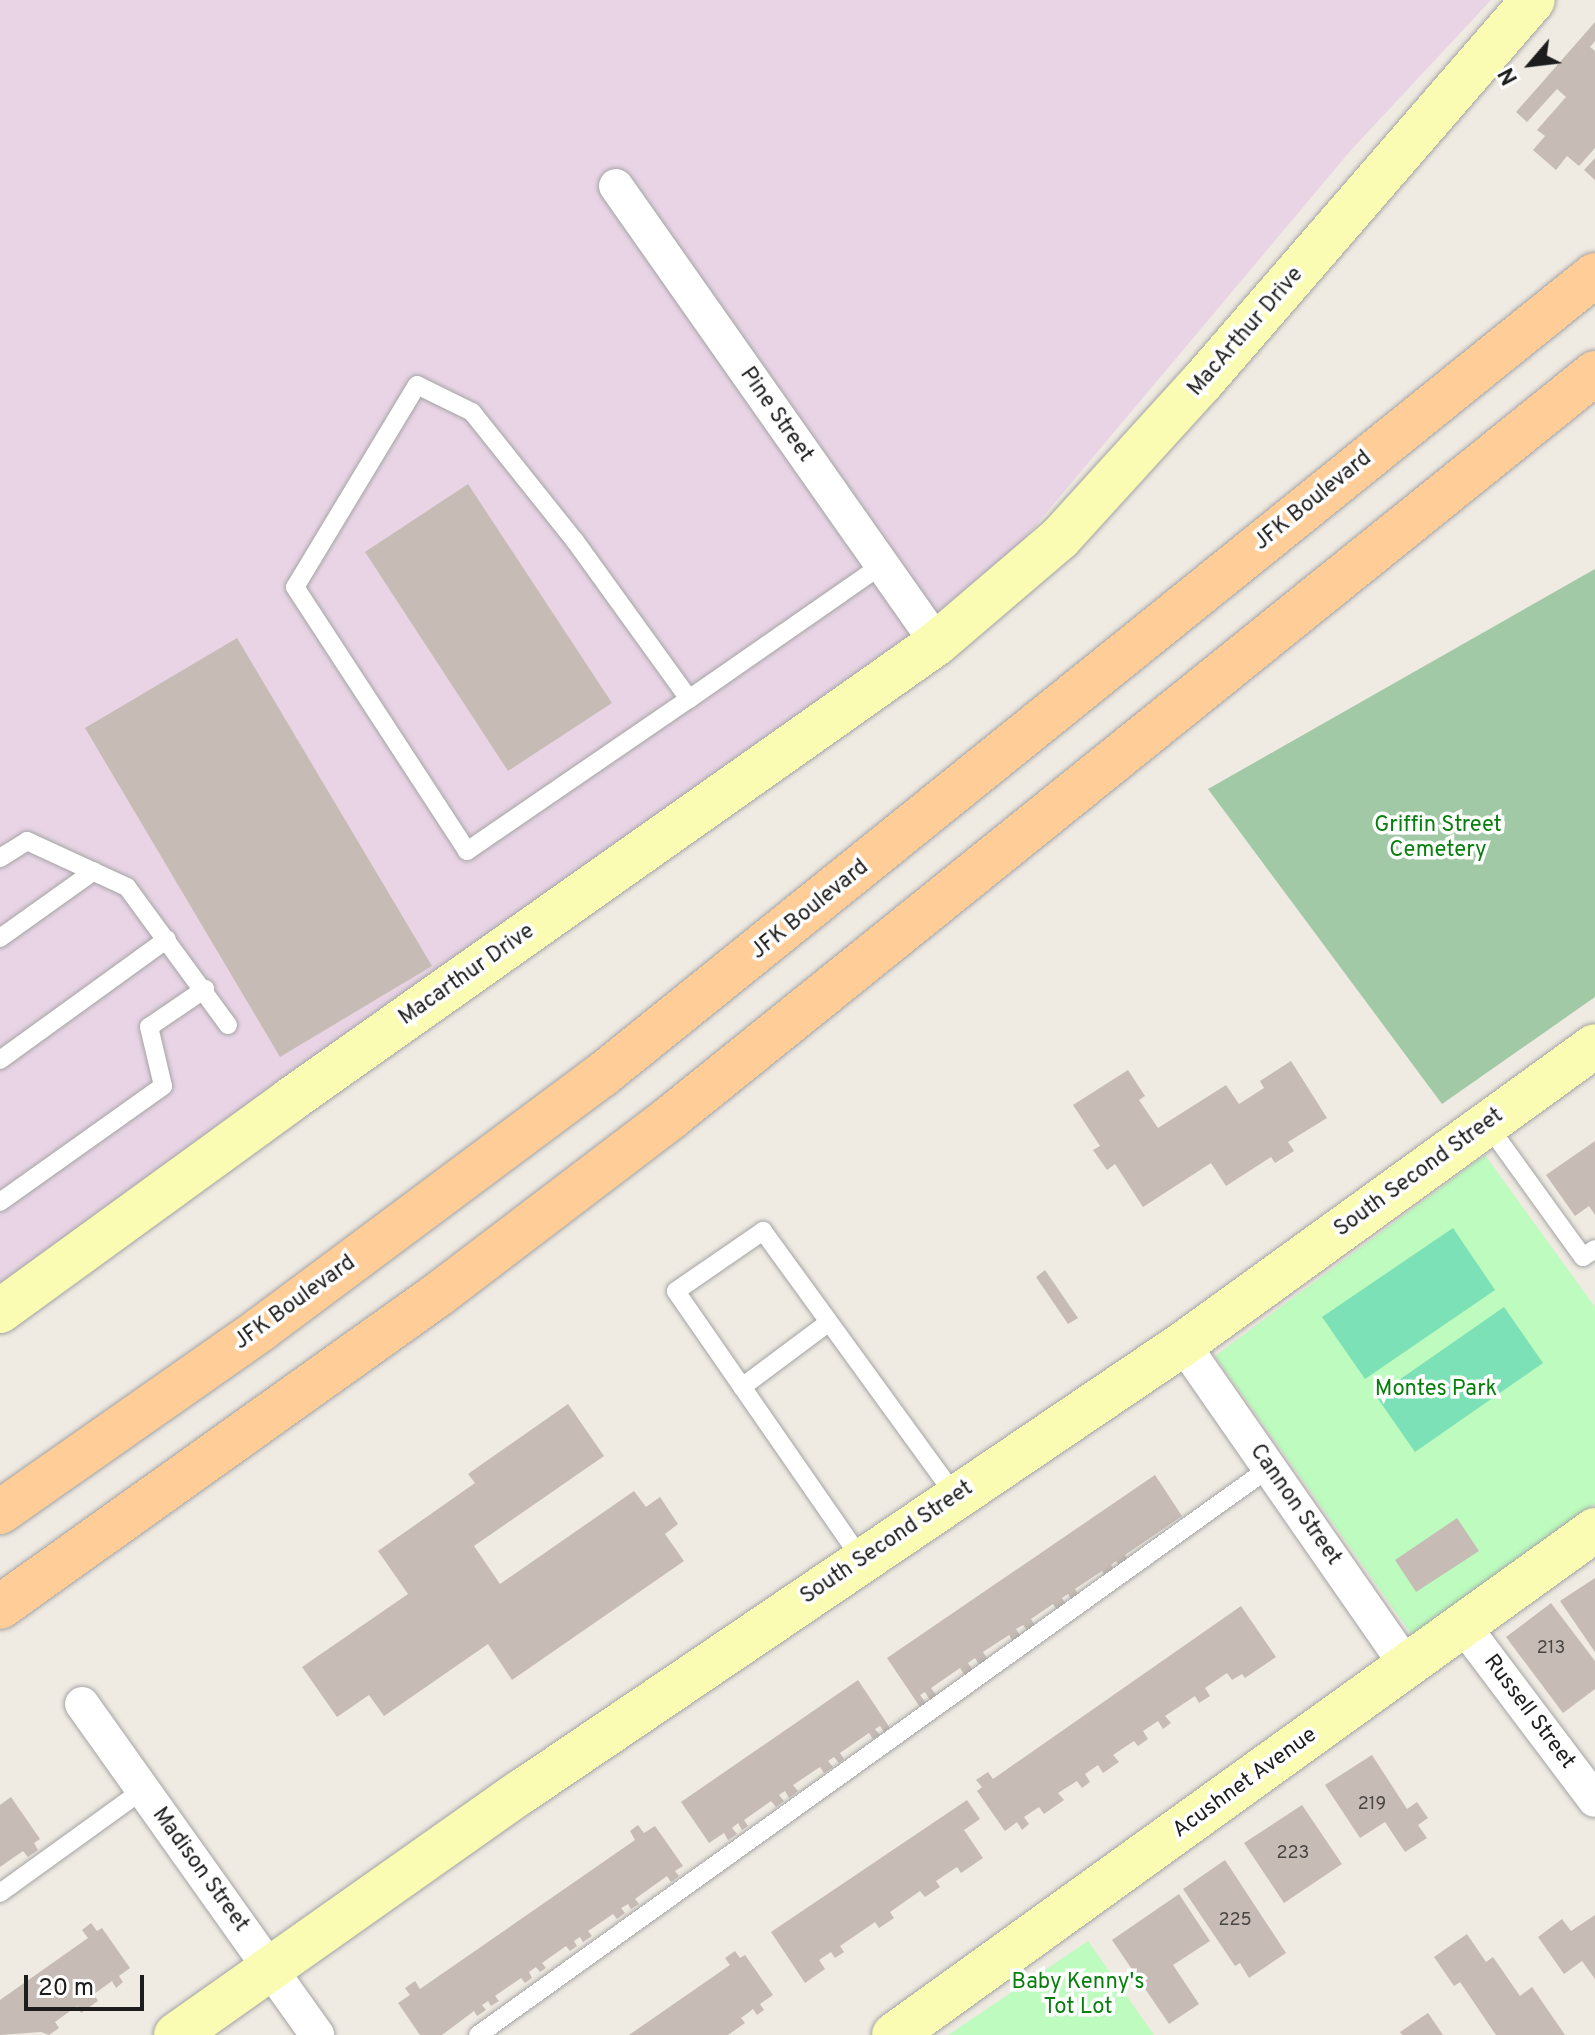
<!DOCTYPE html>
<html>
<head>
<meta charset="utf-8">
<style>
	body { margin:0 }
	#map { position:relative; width:1595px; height:2035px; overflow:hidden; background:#efeae2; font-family:Overpass,sans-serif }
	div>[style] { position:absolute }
	.industrial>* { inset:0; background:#e8d4e5 }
	.cemetery>* { inset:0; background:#a2c9a6 }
	.park>* { inset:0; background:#bdfbbf }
	.pitch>* { inset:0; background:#7ce1b6 }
	.building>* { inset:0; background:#c7bcb5 }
	.roads { filter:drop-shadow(0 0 2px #a4a4a4) drop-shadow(0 0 2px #a4a4a4) }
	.lane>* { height:18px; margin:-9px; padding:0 9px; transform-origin:9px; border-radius:9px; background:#fff }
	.street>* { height:34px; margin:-17px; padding:0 17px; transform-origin:17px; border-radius:17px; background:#fff }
	.secondary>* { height:44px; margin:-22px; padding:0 22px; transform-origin:22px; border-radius:22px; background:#fbfcb3 }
	.primary>* { height:44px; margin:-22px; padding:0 22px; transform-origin:22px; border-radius:22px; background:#ffcd97 }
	span { translate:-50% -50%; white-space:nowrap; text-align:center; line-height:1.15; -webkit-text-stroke:7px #fff; paint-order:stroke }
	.number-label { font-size:18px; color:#484543 }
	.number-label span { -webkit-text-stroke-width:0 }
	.street-label { font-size:22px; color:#1d1d1d }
	.park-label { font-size:22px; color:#077f0c }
	.north { position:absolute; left:1491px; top:24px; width:80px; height:80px; -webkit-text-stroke:6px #fff; paint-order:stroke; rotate:242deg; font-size:22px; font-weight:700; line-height:32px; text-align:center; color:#1d1d1d }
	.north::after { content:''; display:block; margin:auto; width:28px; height:36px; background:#1d1d1d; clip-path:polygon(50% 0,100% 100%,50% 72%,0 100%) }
	.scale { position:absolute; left:24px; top:1975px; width:120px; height:36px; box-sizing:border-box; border:4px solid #1d1d1d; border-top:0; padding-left:10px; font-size:24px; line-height:28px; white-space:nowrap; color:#1d1d1d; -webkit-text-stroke:6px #fff; paint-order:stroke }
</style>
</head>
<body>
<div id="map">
	<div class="industrial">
		<div style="clip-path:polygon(0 0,1491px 0,1351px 150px,937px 643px,0 1311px)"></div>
	</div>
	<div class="cemetery">
		<div style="clip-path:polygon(1595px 569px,1595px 997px,1442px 1104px,1208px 789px)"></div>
	</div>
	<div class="park">
		<div style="clip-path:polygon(1485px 1155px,1595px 1307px,1595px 1504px,1412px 1635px,1215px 1356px)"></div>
		<div style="clip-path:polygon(1088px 1941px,1154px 2035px,948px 2035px)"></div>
	</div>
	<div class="pitch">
		<div style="clip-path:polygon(1453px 1228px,1495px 1290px,1365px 1379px,1322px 1317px)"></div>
		<div style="clip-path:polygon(1504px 1307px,1543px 1363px,1415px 1452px,1376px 1396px)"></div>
	</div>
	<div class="building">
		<div style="clip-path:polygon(1595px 22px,1595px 41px,1590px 47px,1595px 51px,1595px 148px,1579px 166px,1567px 156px,1556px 170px,1533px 150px,1545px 136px,1537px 130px,1566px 97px,1557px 89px,1527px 122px,1516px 112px)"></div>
		<div style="clip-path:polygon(1595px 158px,1595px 180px,1584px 170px)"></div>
		<div style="clip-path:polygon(468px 484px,612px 703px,508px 771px,365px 552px)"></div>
		<div style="clip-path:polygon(237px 638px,432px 966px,280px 1057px,85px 728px)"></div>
		<div style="clip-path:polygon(1291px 1061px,1327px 1118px,1288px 1142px,1294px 1151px,1275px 1163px,1271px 1157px,1226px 1186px,1211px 1163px,1143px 1207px,1115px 1164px,1107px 1170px,1093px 1150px,1100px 1146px,1073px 1105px,1128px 1070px,1145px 1096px,1139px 1100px,1158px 1128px,1226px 1085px,1239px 1104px,1264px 1088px,1260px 1081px)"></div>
		<div style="clip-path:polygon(1595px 1141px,1595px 1215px,1589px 1206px,1575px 1216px,1546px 1175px)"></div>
		<div style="clip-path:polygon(1045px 1270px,1078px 1318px,1068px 1324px,1036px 1277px)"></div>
		<div style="clip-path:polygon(568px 1404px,604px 1456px,474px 1546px,500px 1584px,634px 1491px,646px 1507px,660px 1497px,678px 1524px,665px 1534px,684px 1561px,512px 1680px,488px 1644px,384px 1716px,369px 1695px,337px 1717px,302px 1667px,408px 1594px,378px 1551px,475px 1483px,468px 1474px)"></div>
		<div style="clip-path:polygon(1155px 1475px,1182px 1516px,1125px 1555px,1129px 1562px,1121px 1568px,1116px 1561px,1111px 1565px,1116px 1571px,1106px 1578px,1102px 1571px,1075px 1589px,1080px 1597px,1073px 1602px,1068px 1594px,1062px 1598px,1067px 1606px,1058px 1612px,1053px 1604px,1031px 1619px,1036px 1627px,1029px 1633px,1023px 1625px,1016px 1629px,1021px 1637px,1014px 1643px,1009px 1635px,983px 1652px,988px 1660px,980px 1666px,975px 1658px,968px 1663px,973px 1670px,965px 1676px,960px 1668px,931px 1688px,937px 1696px,930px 1700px,925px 1692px,920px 1695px,926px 1703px,920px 1707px,887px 1658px)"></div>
		<div style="clip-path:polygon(1457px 1518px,1479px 1551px,1416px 1592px,1395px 1560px)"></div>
		<div style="clip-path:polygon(1595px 1578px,1595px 1652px,1560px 1601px)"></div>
		<div style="clip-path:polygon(1551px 1603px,1595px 1661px,1595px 1689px,1563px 1713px,1506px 1637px)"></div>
		<div style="clip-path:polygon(1241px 1606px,1276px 1657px,1245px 1678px,1242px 1674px,1232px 1680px,1227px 1673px,1205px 1688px,1210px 1696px,1199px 1703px,1195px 1696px,1165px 1716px,1171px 1723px,1163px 1729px,1158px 1721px,1143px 1731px,1148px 1739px,1138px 1746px,1134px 1741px,1113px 1755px,1119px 1762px,1103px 1773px,1098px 1765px,1085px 1774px,1090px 1782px,1082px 1788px,1077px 1781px,1058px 1793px,1064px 1800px,1044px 1814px,1039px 1807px,1024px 1817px,1029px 1824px,1022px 1830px,1017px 1822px,1005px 1831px,977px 1791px,982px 1787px,976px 1780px,988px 1772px,993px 1779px)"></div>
		<div style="clip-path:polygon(858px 1680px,890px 1728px,884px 1732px,880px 1726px,875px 1729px,880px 1735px,873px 1739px,869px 1733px,840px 1753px,844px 1759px,839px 1763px,834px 1757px,828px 1761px,833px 1767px,824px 1773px,820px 1767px,793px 1785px,798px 1791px,789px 1798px,785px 1791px,779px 1795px,784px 1801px,776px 1807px,771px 1801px,744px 1820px,748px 1826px,742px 1830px,738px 1823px,732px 1828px,737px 1834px,728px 1840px,724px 1833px,709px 1843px,681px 1802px)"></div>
		<div style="clip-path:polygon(1372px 1755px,1407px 1809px,1417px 1802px,1428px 1818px,1418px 1825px,1427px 1838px,1405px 1852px,1385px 1822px,1360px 1838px,1325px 1785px)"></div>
		<div style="clip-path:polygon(11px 1797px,40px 1839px,34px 1843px,38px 1850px,28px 1857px,23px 1851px,0 1867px,0 1805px)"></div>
		<div style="clip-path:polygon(967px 1800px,980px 1819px,964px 1830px,983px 1858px,961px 1873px,957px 1867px,936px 1881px,940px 1887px,925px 1897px,920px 1891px,890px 1912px,894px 1918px,879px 1928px,875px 1922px,840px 1946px,844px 1952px,835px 1958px,831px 1952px,819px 1960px,825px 1969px,805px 1983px,771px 1932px)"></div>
		<div style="clip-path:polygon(1302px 1805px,1342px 1864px,1284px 1903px,1244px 1843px)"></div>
		<div style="clip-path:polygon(638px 1825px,644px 1833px,655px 1826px,683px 1866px,675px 1871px,679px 1876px,671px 1882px,667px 1876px,635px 1899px,639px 1904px,631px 1909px,628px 1904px,621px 1908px,625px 1913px,617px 1919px,613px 1914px,588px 1931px,592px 1936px,583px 1942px,580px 1937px,574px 1941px,577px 1946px,570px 1951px,566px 1946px,542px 1963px,546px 1968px,540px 1972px,536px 1967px,529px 1972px,532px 1978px,525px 1983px,521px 1978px,495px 1996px,499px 2001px,491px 2006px,488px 2001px,482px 2005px,486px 2010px,477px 2016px,474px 2011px,442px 2035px,420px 2035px,398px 2003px,410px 1995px,405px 1988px,415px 1981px,420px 1989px,635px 1840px,630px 1831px)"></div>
		<div style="clip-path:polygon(1225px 1860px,1286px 1953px,1249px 1978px,1240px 1963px,1235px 1966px,1183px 1889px)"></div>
		<div style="clip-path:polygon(1179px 1894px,1210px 1941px,1173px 1965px,1199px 2004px,1169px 2024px,1112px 1940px)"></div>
		<div style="clip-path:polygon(1595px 1915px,1595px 1979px,1582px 1961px,1564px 1974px,1538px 1937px,1562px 1919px,1571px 1931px)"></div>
		<div style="clip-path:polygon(91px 1923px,97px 1931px,102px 1928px,130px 1968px,119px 1976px,123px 1982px,116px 1988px,112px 1981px,94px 1994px,98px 2001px,81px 2013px,77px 2006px,55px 2022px,59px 2028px,49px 2035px,41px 2032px,0 2035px,0 2000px,88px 1938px,82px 1930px)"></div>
		<div style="clip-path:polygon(1467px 1934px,1486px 1962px,1493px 1957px,1520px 1996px,1532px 1987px,1565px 2035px,1496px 2035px,1460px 1982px,1454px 1986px,1434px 1957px)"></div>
		<div style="clip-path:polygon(735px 1951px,740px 1958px,745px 1955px,773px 1995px,760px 2004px,764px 2010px,757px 2015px,753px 2009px,741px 2018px,745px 2023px,728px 2035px,629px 2035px,730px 1965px,725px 1958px)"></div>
		<div style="clip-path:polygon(1428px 2013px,1443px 2035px,1402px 2035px,1400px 2032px)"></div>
	</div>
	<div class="roads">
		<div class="lane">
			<div style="left:689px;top:699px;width:195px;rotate:-125.8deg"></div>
			<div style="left:575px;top:541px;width:165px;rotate:-128.6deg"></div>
			<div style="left:472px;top:412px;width:61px;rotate:-153.9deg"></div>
			<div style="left:417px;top:385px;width:236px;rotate:121.1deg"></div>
			<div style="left:295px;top:587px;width:315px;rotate:56.9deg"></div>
			<div style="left:467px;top:851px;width:269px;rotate:-34.4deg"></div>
			<div style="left:689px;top:699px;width:235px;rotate:-34.8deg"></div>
			<div style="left:0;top:858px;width:32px;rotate:-32deg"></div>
			<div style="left:27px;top:841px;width:110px;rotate:24.7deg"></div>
			<div style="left:127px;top:887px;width:171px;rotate:53.8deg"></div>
			<div style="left:0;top:938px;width:115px;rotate:-35.5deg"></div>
			<div style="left:0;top:1060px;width:206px;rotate:-35.9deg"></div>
			<div style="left:1487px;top:1124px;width:164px;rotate:54.2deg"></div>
			<div style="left:1583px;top:1257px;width:14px;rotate:-34deg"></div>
			<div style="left:0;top:1202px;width:200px;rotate:-35.4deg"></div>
			<div style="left:163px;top:1086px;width:61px;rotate:-103.3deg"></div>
			<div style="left:149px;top:1027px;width:68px;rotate:-34.2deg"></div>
			<div style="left:742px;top:1387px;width:107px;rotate:-36.7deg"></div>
			<div style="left:862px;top:1560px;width:327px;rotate:-124.7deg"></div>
			<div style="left:676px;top:1291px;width:106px;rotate:-34.6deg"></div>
			<div style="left:763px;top:1231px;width:329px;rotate:54deg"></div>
			<div style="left:0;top:1893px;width:176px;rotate:-35.8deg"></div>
			<div style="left:478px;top:2035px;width:973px;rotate:-35.63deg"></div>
		</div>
		<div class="street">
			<div style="left:616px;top:186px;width:558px;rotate:54.92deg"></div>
			<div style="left:1183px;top:1344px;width:392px;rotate:55.2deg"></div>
			<div style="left:1463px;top:1625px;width:219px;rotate:53deg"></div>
			<div style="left:82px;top:1704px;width:406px;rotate:54.6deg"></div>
		</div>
		<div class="secondary">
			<div style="left:0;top:1311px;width:359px;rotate:-36deg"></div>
			<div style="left:290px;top:1100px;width:792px;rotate:-35.23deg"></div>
			<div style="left:937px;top:643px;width:162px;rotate:-40.5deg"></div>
			<div style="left:1060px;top:538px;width:211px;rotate:-47.7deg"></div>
			<div style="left:1202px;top:382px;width:505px;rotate:-49.09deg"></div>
			<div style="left:176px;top:2035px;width:422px;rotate:-35.2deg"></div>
			<div style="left:521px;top:1792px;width:799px;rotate:-34.09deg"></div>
			<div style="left:1183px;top:1344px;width:508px;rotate:-35.88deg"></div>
			<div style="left:894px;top:2035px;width:864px;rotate:-35.77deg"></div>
		</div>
		<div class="primary">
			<div style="left:0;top:1512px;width:319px;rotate:-35deg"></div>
			<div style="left:261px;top:1329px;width:425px;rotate:-36.7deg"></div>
			<div style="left:602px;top:1075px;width:1275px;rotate:-38.86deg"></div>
			<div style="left:0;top:1607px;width:539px;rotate:-35.49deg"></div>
			<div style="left:439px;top:1294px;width:290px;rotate:-37.3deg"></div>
			<div style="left:670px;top:1118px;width:1188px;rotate:-38.85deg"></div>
		</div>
	</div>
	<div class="number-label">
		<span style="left:1551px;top:1649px">213</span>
		<span style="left:1372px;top:1805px">219</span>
		<span style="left:1293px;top:1854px">223</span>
		<span style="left:1235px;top:1921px">225</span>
	</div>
	<div class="street-label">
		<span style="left:1246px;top:332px;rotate:-49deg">MacArthur Drive</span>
		<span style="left:776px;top:415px;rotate:55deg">Pine Street</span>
		<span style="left:1313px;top:501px;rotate:-39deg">JFK Boulevard</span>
		<span style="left:810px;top:910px;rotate:-39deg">JFK Boulevard</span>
		<span style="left:467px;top:975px;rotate:-35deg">Macarthur Drive</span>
		<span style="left:1419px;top:1173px;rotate:-36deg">South Second Street</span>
		<span style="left:295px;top:1303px;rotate:-36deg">JFK Boulevard</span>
		<span style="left:1295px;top:1505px;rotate:55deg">Cannon Street</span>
		<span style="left:887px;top:1543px;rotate:-34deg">South Second Street</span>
		<span style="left:1529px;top:1712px;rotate:53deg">Russell Street</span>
		<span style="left:1245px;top:1783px;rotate:-36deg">Acushnet Avenue</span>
		<span style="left:200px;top:1870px;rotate:54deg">Madison Street</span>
	</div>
	<div class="park-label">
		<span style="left:1438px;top:838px">Griffin Street<br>Cemetery</span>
		<span style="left:1436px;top:1390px">Montes Park</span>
		<span style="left:1078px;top:1995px">Baby Kenny's<br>Tot Lot</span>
	</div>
	<div class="north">N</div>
	<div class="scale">20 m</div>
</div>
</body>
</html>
